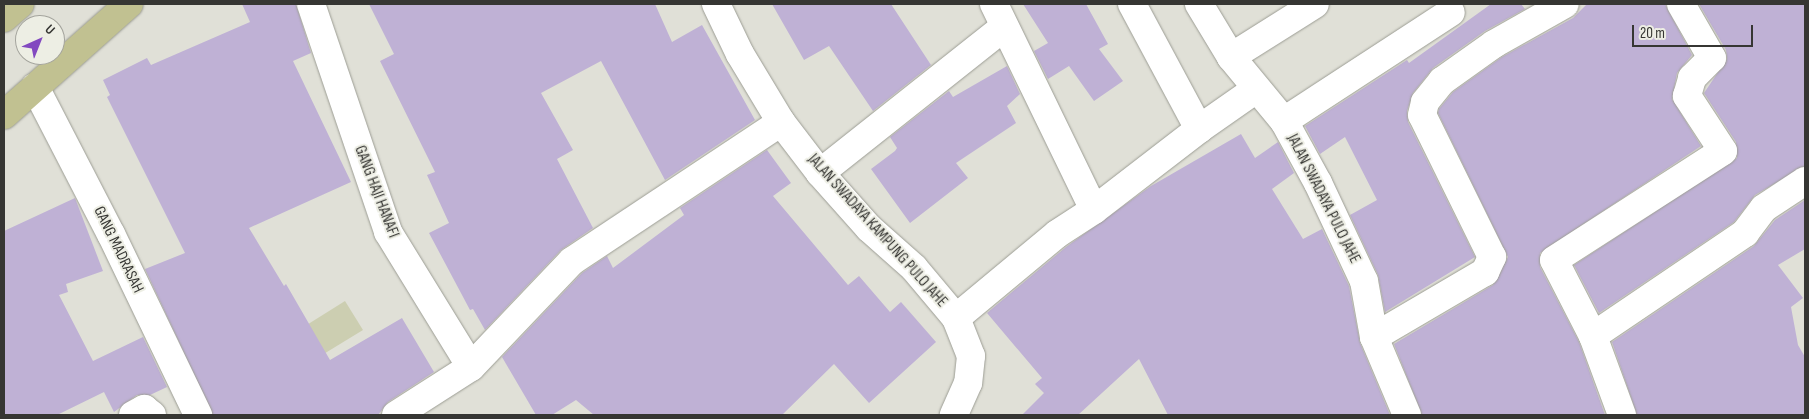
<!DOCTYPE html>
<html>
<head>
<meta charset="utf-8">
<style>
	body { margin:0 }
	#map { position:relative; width:1809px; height:419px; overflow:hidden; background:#e0e0d7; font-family:"Sofia Sans Condensed",sans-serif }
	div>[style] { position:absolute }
	.green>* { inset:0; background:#ccceb1 }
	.building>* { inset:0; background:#bfb1d5 }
	.roads { filter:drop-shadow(0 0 1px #9c9d94) drop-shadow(0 0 1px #9c9d94) }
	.street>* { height:28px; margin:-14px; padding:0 14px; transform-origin:14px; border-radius:14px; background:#fff }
	.primary>* { height:28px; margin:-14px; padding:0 14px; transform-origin:14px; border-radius:14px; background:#c1c191 }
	span { translate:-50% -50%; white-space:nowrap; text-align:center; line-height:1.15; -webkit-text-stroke:4px #edeee4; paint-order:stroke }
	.street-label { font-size:16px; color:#363633 }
	.frame { position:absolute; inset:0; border:5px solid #363633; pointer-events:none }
	.north { position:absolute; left:15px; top:15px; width:50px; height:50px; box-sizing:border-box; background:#edeee4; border:1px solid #a4a49d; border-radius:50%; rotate:44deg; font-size:14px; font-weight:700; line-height:20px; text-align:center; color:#363633 }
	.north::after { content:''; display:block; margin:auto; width:18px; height:22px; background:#8249c0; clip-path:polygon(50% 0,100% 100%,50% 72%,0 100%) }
	.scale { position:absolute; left:1632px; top:25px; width:121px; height:22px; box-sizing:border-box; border:2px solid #363633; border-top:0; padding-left:6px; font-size:15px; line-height:18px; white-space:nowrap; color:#363633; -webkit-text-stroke:4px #edeee4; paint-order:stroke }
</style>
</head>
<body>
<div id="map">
	<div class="green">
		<div style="clip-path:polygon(345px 301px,363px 330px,263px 391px,246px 363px)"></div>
	</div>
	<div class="building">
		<div style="clip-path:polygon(242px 4px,296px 4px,311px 53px,293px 61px,351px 182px,249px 228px,284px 286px,286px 284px,330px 360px,402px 318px,434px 372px,388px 402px,378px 415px,213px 415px,145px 269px,185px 253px,107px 97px,110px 95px,103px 80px,147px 58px,151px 65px,250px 22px)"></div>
		<div style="clip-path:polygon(369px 4px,655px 4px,672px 42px,702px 25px,755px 120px,665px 180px,601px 61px,541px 93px,573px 150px,557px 159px,593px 228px,561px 250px,485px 330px,473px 309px,470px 310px,429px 233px,449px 223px,427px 175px,435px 172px,380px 61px,394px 54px)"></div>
		<div style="clip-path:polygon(772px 4px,891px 4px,931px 65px,873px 111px,829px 46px,804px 60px)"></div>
		<div style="clip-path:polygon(1023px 4px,1086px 4px,1108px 44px,1099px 49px,1123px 81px,1094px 101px,1069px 66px,1048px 79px,1034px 51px,1048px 43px)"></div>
		<div style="clip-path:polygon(1491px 4px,1521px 4px,1525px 9px,1485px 31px,1433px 68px,1413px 93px,1407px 111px,1408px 122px,1475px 257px,1385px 312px,1378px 275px,1350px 215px,1377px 200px,1345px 137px,1320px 154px,1305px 126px,1407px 60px,1409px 63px)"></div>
		<div style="clip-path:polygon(1587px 4px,1665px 4px,1692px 55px,1677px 73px,1672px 99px,1701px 146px,1540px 253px,1540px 267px,1579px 342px,1605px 415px,1422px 415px,1394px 344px,1493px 285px,1508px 257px,1438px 113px,1439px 109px,1453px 92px,1502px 57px,1573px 18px)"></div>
		<div style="clip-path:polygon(1699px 4px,1805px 4px,1805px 166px,1755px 195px,1734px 222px,1599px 313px,1574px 265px,1737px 158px,1736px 142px,1704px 93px,1727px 59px,1726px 50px)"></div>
		<div style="clip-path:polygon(1007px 66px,1020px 94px,1007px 106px,1016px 123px,956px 163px,968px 178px,910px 223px,871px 169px,895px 151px,897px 148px,890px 137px,949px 91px,953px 97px)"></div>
		<div style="clip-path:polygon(1241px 134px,1255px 158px,1278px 142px,1294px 173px,1272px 189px,1303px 239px,1322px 229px,1349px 286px,1360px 343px,1390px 415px,1168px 415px,1139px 359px,1078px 415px,1022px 415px,1044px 393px,1035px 384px,1042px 378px,987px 313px,1066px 247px,1151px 186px)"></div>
		<div style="clip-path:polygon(767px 150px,791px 183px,773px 196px,848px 285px,859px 276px,890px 312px,901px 302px,936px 342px,869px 403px,834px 364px,782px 415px,594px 415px,576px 400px,552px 415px,536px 415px,502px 357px,582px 273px,607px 256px,613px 268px,684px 215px,680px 208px)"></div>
		<div style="clip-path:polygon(75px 198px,103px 271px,66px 284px,68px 292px,59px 295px,93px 361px,143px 337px,167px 387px,150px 395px,137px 395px,114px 412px,104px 392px,57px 415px,4px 415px,4px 231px)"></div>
		<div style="clip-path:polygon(1805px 200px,1805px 249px,1778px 265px,1803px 298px,1791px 307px,1798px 345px,1805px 357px,1805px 415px,1637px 415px,1612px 342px,1754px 246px,1775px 220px)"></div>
	</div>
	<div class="roads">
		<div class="street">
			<div style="left:311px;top:4px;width:241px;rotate:71.3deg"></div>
			<div style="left:388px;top:232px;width:158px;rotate:58.4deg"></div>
			<div style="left:716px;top:4px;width:55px;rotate:64.4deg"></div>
			<div style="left:740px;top:54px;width:79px;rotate:58.9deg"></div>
			<div style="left:781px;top:122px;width:64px;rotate:52.6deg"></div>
			<div style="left:820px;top:173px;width:74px;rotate:48.3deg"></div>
			<div style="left:869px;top:228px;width:60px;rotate:41.6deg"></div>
			<div style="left:914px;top:268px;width:65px;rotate:50deg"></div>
			<div style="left:956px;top:318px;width:41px;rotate:68.5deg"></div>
			<div style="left:971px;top:356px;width:27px;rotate:96deg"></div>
			<div style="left:968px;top:383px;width:35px;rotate:114deg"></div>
			<div style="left:994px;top:4px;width:229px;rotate:64.1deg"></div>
			<div style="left:1132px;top:4px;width:142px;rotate:61.8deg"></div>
			<div style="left:1199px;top:4px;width:62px;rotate:58.9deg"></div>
			<div style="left:1231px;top:57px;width:83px;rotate:50.4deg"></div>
			<div style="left:1284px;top:121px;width:71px;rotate:61.3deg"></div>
			<div style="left:1318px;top:183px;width:108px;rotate:64.9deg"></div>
			<div style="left:1364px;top:281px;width:57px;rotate:79.9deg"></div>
			<div style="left:1374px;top:337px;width:85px;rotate:67.1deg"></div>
			<div style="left:1231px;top:57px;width:99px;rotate:-32.2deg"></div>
			<div style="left:35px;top:87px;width:165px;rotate:62.7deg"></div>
			<div style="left:111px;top:234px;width:201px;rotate:64.3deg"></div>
			<div style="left:1284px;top:121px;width:199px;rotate:-33.1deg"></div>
			<div style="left:820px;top:173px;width:235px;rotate:-38.4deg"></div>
			<div style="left:956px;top:318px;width:131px;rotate:-39.7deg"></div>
			<div style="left:1057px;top:234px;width:44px;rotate:-33deg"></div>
			<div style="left:1094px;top:210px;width:133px;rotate:-37.6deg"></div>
			<div style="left:1199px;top:129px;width:68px;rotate:-34.9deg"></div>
			<div style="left:1593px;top:336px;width:184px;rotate:-34.1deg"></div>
			<div style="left:1745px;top:233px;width:31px;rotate:-53deg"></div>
			<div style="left:1764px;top:208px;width:49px;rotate:-33.4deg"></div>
			<div style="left:1374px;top:337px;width:129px;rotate:-30.4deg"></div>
			<div style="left:1485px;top:272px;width:17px;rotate:-65deg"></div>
			<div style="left:1492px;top:257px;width:158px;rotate:-116.2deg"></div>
			<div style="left:1422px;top:115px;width:13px;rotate:-77deg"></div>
			<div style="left:1425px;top:102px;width:27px;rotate:-51deg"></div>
			<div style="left:1442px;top:81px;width:64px;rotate:-35.4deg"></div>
			<div style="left:1494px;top:44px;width:81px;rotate:-29.4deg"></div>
			<div style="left:133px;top:415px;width:13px;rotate:-29deg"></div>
			<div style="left:144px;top:409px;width:10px;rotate:37deg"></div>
			<div style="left:396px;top:415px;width:89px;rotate:-32.6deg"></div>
			<div style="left:471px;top:367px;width:146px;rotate:-46.4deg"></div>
			<div style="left:572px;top:261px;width:251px;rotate:-33.6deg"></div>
			<div style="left:1622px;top:415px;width:84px;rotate:-110.2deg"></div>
			<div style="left:1593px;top:336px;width:85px;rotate:-117.2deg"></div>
			<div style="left:1554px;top:260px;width:201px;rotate:-32.8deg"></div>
			<div style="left:1723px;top:151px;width:66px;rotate:-123.2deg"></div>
			<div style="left:1687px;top:96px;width:19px;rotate:-74deg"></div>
			<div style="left:1692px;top:78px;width:28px;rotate:-45deg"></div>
			<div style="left:1712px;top:58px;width:62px;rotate:-119.9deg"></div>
		</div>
		<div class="primary">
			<div style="left:4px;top:18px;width:21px;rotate:-41deg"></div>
			<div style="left:4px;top:115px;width:167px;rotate:-41.6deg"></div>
		</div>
	</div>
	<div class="street-label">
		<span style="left:376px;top:192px;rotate:69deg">GANG HAJI HANAFI</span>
		<span style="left:1323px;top:199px;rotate:63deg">JALAN SWADAYA PULO JAHE</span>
		<span style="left:877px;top:231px;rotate:48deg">JALAN SWADAYA KAMPUNG PULO JAHE</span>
		<span style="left:118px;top:250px;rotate:64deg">GANG MADRASAH</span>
	</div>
	<div class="frame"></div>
	<div class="north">U</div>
	<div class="scale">20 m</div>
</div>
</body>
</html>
